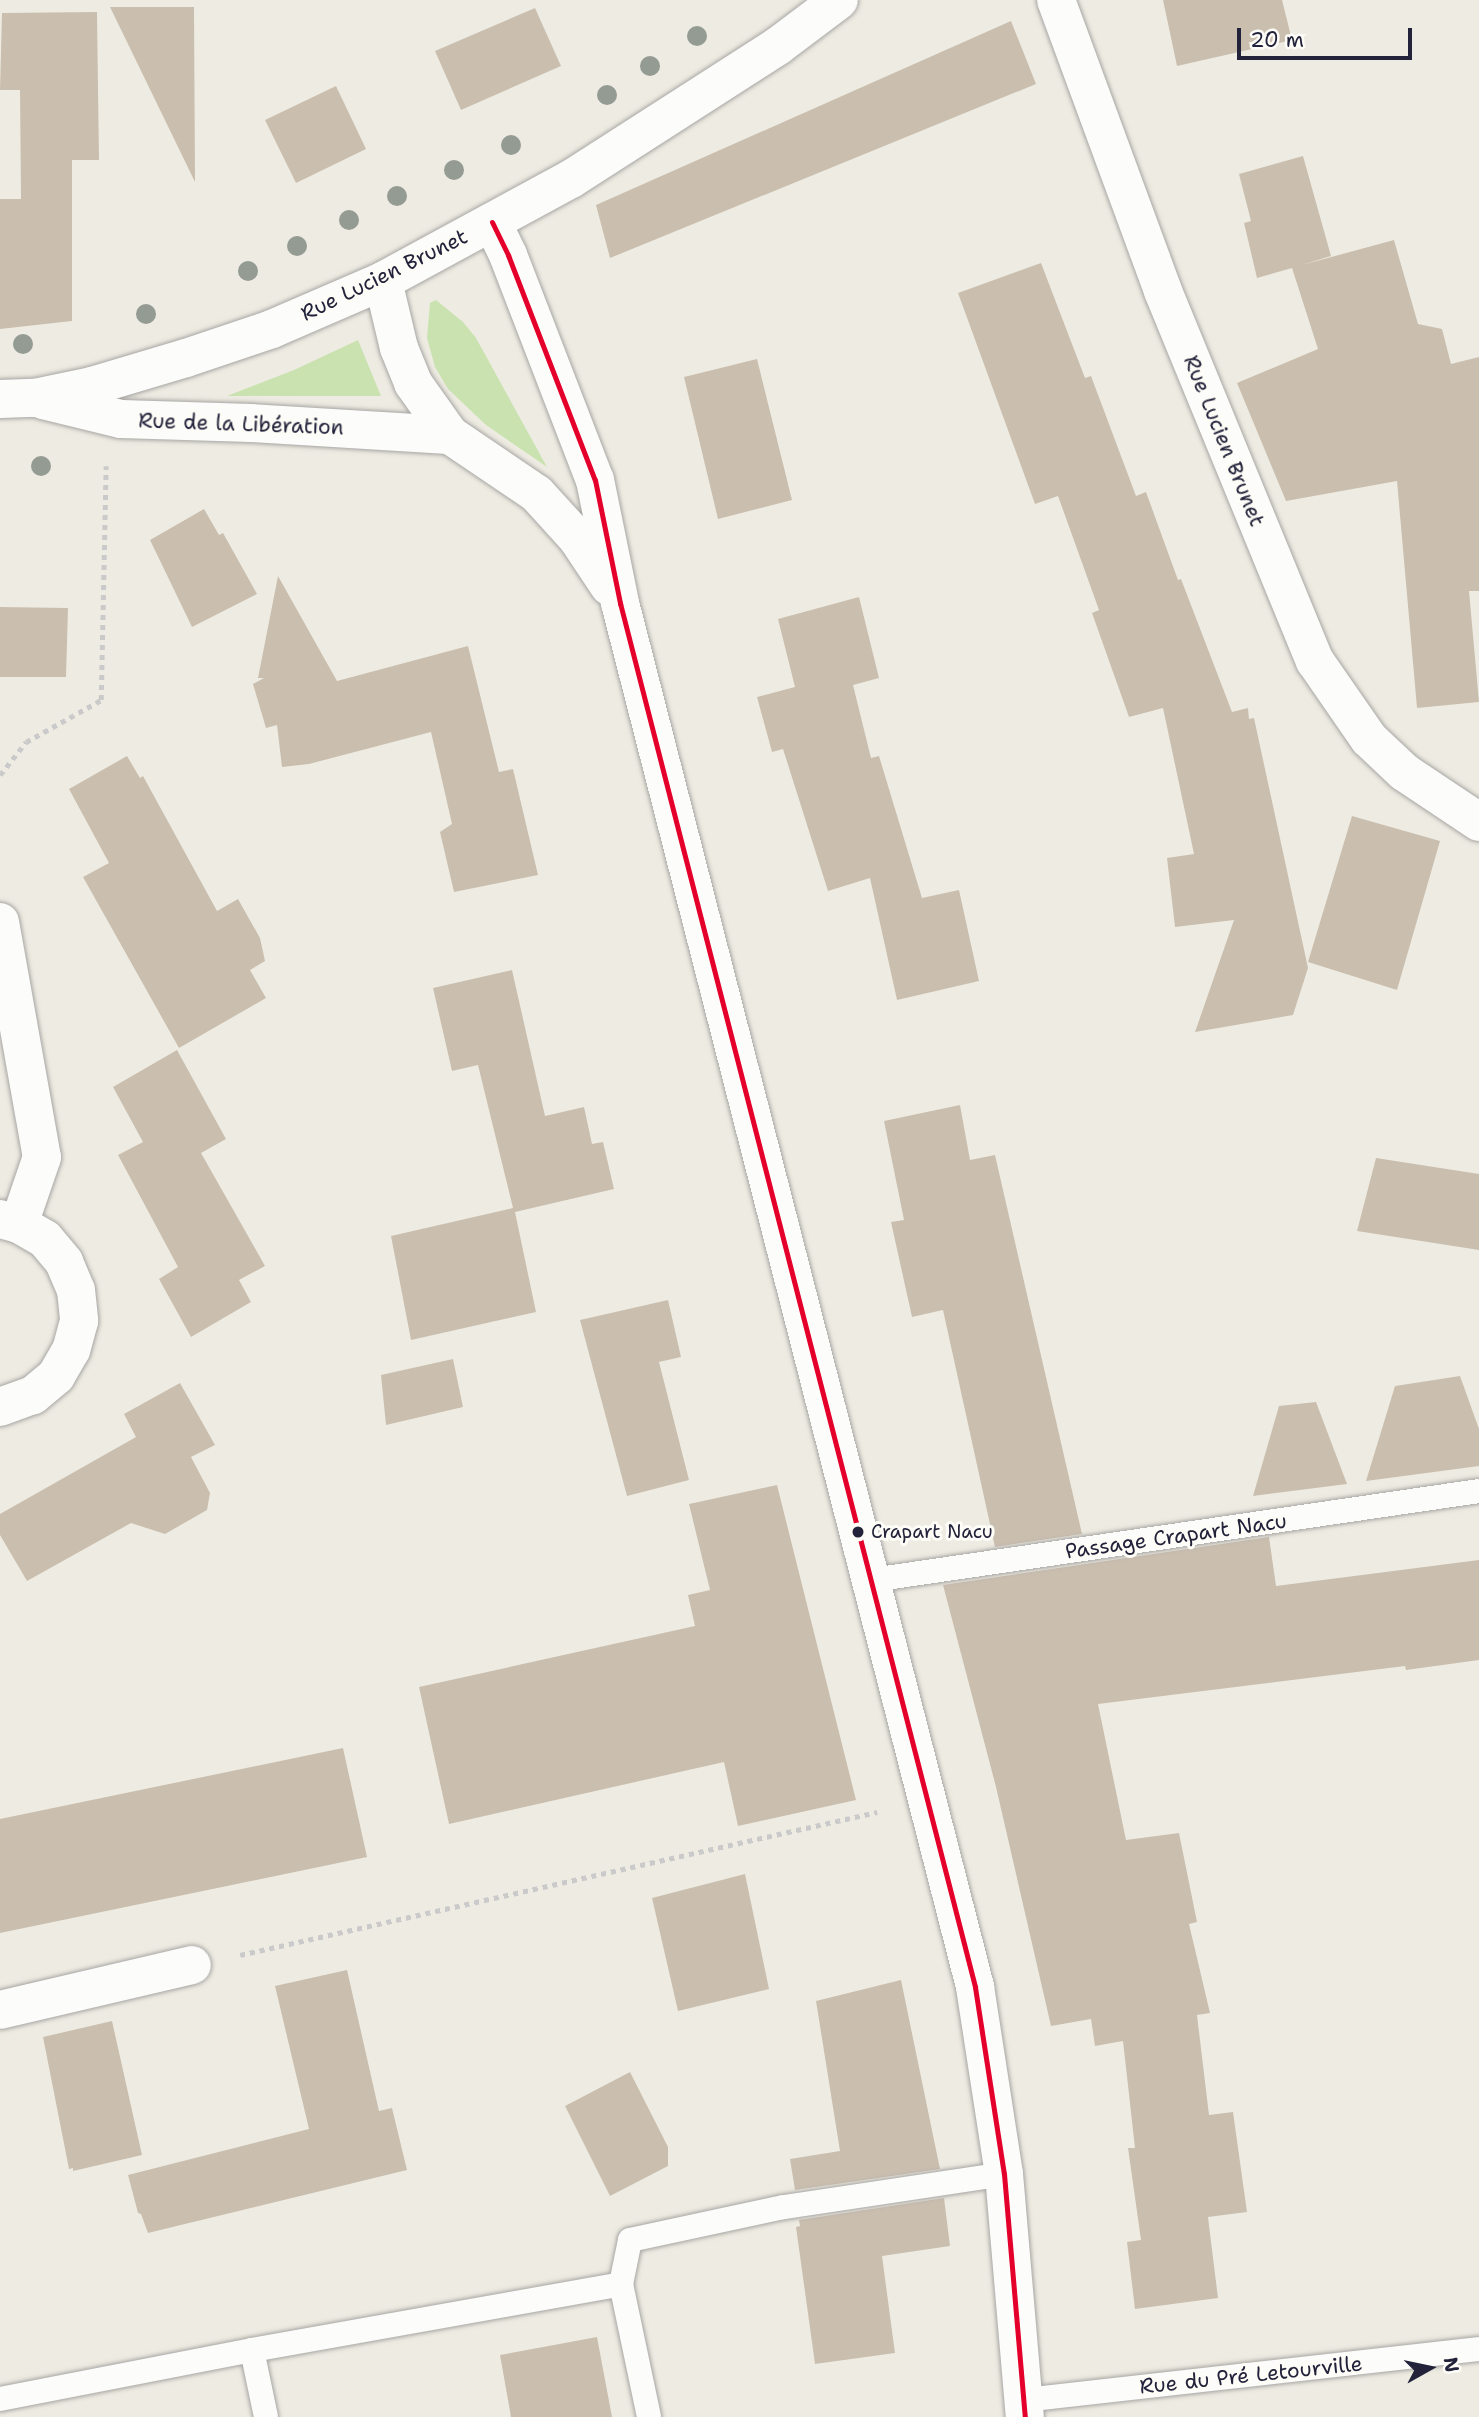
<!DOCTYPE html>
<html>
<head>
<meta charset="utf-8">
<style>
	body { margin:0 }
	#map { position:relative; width:1479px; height:2417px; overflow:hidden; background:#eeece2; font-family:"Shantell Sans",sans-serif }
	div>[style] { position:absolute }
	.green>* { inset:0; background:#cae2b0 }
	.building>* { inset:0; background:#cabeaf }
	.path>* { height:4.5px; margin-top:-2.25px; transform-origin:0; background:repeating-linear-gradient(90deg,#cbcaca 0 5px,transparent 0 10px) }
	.roads { filter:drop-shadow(0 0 2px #a8a6a4) drop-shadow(0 0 2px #a8a6a4) }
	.service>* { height:24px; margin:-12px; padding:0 12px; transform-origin:12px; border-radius:12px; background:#fcfcfb }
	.minor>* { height:38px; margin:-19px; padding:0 19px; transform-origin:19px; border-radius:19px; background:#fcfcfb }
	.tertiary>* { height:38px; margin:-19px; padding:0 19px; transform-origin:19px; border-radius:19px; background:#fcfcfb }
	.bus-1>* { height:5px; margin:-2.5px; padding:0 2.5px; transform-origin:2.5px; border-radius:2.5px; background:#e4002b }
	.trees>* { width:20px; height:20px; margin:-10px; border-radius:50%; background:#949b93 }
	.dots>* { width:19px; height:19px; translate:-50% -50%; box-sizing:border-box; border:4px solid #fdfcf7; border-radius:50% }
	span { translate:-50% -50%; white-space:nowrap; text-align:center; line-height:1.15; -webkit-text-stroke:6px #fdfcf7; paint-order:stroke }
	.bus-label { font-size:19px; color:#22223b }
	.left { translate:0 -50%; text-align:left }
	.street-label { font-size:21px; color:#22223b }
	.north { position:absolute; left:1395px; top:2333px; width:70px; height:70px; -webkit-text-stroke:5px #fdfcf7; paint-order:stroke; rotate:81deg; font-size:19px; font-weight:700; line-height:28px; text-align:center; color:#22223b }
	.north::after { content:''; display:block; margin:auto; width:24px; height:32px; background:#22223b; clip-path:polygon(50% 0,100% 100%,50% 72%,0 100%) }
	.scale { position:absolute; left:1237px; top:28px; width:175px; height:32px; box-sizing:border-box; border:4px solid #22223b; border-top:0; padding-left:9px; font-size:21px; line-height:24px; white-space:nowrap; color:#22223b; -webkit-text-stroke:5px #fdfcf7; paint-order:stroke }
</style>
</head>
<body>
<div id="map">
	<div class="green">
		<div style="clip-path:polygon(436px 300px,463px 322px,476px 338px,547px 467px,486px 425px,448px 389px,435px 367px,427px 338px,430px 303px)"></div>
		<div style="clip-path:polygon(358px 340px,381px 396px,227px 396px,294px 370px)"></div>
	</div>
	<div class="building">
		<div style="clip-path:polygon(1163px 0,1282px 0,1292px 40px,1177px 66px)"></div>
		<div style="clip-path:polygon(110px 7px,194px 7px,195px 182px)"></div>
		<div style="clip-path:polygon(535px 8px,561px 66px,461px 110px,435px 51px)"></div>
		<div style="clip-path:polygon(97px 12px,99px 160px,72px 160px,72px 321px,0 329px,0 199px,21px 199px,20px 90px,0 90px,2px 13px)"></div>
		<div style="clip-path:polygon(1011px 21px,1036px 84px,610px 258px,596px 205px)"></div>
		<div style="clip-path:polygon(336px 86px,366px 149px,296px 183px,265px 120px)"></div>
		<div style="clip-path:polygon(1303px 156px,1331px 256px,1302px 265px,1394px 240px,1418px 324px,1442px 329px,1451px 364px,1479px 357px,1479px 591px,1469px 591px,1479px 702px,1417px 708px,1397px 481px,1286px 501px,1237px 383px,1318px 349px,1292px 268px,1257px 278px,1244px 223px,1251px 221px,1239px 174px)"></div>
		<div style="clip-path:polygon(1041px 263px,1085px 378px,1091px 376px,1136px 496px,1146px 492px,1178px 580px,1181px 579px,1232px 712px,1248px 708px,1249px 719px,1254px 718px,1308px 968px,1293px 1015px,1195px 1032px,1234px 920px,1175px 927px,1167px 858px,1194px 854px,1163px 708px,1129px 717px,1092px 613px,1099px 610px,1058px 496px,1035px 504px,958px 293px)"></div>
		<div style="clip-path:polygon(757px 359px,792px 500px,718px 519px,684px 377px)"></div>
		<div style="clip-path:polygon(204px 509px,219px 535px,223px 533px,257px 594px,192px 627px,150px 540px)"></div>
		<div style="clip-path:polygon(278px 576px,337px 681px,468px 646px,499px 772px,513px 769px,538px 875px,454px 892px,440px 832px,452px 824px,431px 732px,309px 764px,282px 767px,277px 725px,266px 728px,253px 684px,264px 678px,258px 678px)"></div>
		<div style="clip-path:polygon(859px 597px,879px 678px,853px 685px,871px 758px,879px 756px,922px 898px,959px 890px,979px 981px,897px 1000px,870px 878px,828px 891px,783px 749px,772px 752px,757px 697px,795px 687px,778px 619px)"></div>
		<div style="clip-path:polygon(0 607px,68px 608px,66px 677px,0 677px)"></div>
		<div style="clip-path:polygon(127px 756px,140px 778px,143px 776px,217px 911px,238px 899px,260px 938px,265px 961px,250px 970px,266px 998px,179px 1048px,83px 877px,109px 863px,69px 789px)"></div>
		<div style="clip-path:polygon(1352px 816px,1440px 841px,1397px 990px,1308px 962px)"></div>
		<div style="clip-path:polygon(512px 970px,545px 1116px,584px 1107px,592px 1144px,603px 1142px,614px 1189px,515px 1212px,536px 1312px,411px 1340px,391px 1236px,513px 1208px,478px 1065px,452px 1071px,433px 988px)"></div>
		<div style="clip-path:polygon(177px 1050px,226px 1139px,201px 1153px,265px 1266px,239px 1280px,251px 1302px,191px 1337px,159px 1279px,178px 1267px,118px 1155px,143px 1142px,113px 1087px)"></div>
		<div style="clip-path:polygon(960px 1105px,970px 1160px,995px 1155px,1082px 1534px,995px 1547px,943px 1310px,912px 1317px,891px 1222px,904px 1220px,884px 1121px)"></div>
		<div style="clip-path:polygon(1376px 1158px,1479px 1174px,1479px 1250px,1357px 1231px)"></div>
		<div style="clip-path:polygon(668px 1300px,681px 1357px,659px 1362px,689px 1480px,627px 1496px,580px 1320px)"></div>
		<div style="clip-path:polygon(453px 1359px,463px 1407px,386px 1425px,381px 1375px)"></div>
		<div style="clip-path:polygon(1460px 1376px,1479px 1429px,1479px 1466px,1366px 1481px,1395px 1386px)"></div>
		<div style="clip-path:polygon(180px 1383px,215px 1445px,191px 1457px,210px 1493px,207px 1510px,165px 1534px,131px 1523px,27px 1581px,0 1535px,0 1514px,136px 1437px,124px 1414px)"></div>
		<div style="clip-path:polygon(1316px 1402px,1347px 1484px,1253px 1496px,1279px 1406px)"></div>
		<div style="clip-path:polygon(777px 1485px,856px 1800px,738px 1826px,724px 1762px,449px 1824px,419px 1687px,695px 1626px,688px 1595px,710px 1590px,689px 1504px)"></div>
		<div style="clip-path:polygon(1269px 1537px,1276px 1586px,1479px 1560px,1479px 1660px,1406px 1670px,1405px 1666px,1098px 1704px,1126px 1840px,1179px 1833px,1197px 1922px,1189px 1924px,1210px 2013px,1197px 2015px,1209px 2115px,1233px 2112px,1247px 2212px,1208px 2217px,1218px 2298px,1135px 2309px,1127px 2242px,1141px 2240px,1128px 2148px,1135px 2148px,1123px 2041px,1095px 2046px,1091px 2019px,1051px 2026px,996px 1787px,943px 1585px)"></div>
		<div style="clip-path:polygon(343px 1748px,367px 1857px,0 1933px,0 1819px)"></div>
		<div style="clip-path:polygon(745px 1874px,769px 1989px,678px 2011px,652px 1898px)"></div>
		<div style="clip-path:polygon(347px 1970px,379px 2111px,392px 2108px,407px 2170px,148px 2233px,141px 2214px,138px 2213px,128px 2175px,309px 2129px,275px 1986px)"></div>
		<div style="clip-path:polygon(901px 1980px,940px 2169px,795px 2190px,790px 2159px,840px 2151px,816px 2001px)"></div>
		<div style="clip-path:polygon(112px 2021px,142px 2155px,73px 2171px,73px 2168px,69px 2169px,43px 2037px)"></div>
		<div style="clip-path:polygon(630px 2072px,668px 2147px,668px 2166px,610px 2196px,565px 2106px)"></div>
		<div style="clip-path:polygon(944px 2198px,950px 2246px,882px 2256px,895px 2353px,815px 2364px,796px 2227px,800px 2226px,799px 2220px)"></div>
		<div style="clip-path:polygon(597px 2337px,612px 2417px,511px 2417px,500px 2355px)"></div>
	</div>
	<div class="path">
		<div style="left:0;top:775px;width:42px;rotate:-51.8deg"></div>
		<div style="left:26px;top:742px;width:86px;rotate:-29.2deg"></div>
		<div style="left:101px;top:700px;width:234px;rotate:-88.8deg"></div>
		<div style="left:240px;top:1955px;width:653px;rotate:-12.65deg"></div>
	</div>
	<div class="roads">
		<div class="service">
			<div style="left:872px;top:1580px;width:613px;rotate:-8.34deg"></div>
			<div style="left:621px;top:2284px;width:136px;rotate:78.1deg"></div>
			<div style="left:252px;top:2350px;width:68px;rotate:78.2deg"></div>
			<div style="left:0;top:2399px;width:257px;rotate:-11deg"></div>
			<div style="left:252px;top:2350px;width:375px;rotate:-10.1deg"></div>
			<div style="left:621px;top:2284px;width:45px;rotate:-78.4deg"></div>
			<div style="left:630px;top:2240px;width:157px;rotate:-12.1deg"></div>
			<div style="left:784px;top:2207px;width:222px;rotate:-8.5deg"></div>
			<div style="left:1024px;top:2400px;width:458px;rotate:-6.4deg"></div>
		</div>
		<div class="minor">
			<div style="left:0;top:922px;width:239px;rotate:79.9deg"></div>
			<div style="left:42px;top:1157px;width:71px;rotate:108.9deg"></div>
			<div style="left:0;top:1219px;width:20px;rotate:15deg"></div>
			<div style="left:19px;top:1224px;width:30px;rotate:30deg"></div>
			<div style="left:45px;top:1239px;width:30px;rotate:50deg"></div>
			<div style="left:64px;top:1262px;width:30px;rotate:67deg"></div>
			<div style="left:76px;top:1290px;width:31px;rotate:84deg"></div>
			<div style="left:79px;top:1321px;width:30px;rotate:105deg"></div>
			<div style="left:71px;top:1350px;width:30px;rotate:120deg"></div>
			<div style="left:56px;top:1376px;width:30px;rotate:140deg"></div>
			<div style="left:33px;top:1395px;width:35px;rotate:160deg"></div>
			<div style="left:0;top:2010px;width:197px;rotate:-13.2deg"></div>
		</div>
		<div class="tertiary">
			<div style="left:1056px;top:0;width:310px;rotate:69.8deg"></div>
			<div style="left:1163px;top:291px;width:400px;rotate:67.7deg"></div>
			<div style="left:1315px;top:661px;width:95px;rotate:55.3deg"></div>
			<div style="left:1369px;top:739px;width:48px;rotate:43.3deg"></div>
			<div style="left:1404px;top:772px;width:90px;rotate:33.7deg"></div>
			<div style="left:492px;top:222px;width:37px;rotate:64deg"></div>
			<div style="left:508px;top:255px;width:241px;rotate:68.9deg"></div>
			<div style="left:595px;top:480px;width:126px;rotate:78.5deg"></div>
			<div style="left:620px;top:603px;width:1429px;rotate:75.61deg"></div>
			<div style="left:975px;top:1987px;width:189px;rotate:81.2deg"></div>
			<div style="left:1004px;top:2174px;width:244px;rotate:85.1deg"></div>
			<div style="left:383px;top:281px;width:69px;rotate:76.6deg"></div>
			<div style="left:399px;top:348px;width:38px;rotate:68deg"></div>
			<div style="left:413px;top:383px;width:64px;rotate:54.6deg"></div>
			<div style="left:0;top:399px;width:34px;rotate:-2deg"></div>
			<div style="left:34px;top:398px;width:59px;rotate:-11.7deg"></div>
			<div style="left:92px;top:386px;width:98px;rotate:-16.6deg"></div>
			<div style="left:186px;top:358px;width:91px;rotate:-18.6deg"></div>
			<div style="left:272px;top:329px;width:121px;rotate:-23.4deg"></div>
			<div style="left:383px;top:281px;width:214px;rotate:-28.5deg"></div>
			<div style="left:571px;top:179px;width:246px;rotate:-32.7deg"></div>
			<div style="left:778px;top:46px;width:76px;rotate:-37deg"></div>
			<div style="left:43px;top:400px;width:80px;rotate:13.7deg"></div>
			<div style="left:121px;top:419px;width:130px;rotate:1.8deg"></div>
			<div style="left:251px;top:423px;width:199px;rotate:3.5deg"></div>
			<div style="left:450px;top:435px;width:105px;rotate:34.1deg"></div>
			<div style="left:537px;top:494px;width:59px;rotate:47.7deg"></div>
			<div style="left:577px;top:538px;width:58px;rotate:56.3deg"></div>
		</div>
	</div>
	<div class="bus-1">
		<div style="left:492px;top:222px;width:37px;rotate:64deg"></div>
		<div style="left:508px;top:255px;width:241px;rotate:68.9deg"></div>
		<div style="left:595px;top:480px;width:126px;rotate:78.5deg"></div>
		<div style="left:620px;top:603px;width:1429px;rotate:75.61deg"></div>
		<div style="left:975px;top:1987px;width:189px;rotate:81.2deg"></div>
		<div style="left:1004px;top:2174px;width:244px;rotate:85.1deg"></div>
	</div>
	<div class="trees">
		<div style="left:697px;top:36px"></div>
		<div style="left:650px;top:66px"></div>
		<div style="left:607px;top:95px"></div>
		<div style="left:511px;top:145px"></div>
		<div style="left:454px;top:170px"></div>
		<div style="left:397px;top:196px"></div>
		<div style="left:349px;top:220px"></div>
		<div style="left:297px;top:246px"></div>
		<div style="left:248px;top:271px"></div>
		<div style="left:146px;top:314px"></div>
		<div style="left:23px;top:344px"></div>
		<div style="left:41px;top:466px"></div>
	</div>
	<div class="dots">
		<div style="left:858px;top:1532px;background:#22223b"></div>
	</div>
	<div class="bus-label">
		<span class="left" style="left:871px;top:1532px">Crapart Nacu</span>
	</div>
	<div class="street-label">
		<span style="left:384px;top:275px;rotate:-26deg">Rue Lucien Brunet</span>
		<span style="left:241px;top:424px;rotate:2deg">Rue de la Libération</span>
		<span style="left:1224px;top:441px;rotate:68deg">Rue Lucien Brunet</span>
		<span style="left:1176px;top:1536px;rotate:-8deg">Passage Crapart Nacu</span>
		<span style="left:1251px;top:2375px;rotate:-6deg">Rue du Pré Letourville</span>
	</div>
	<div class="north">N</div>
	<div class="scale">20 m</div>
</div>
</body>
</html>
